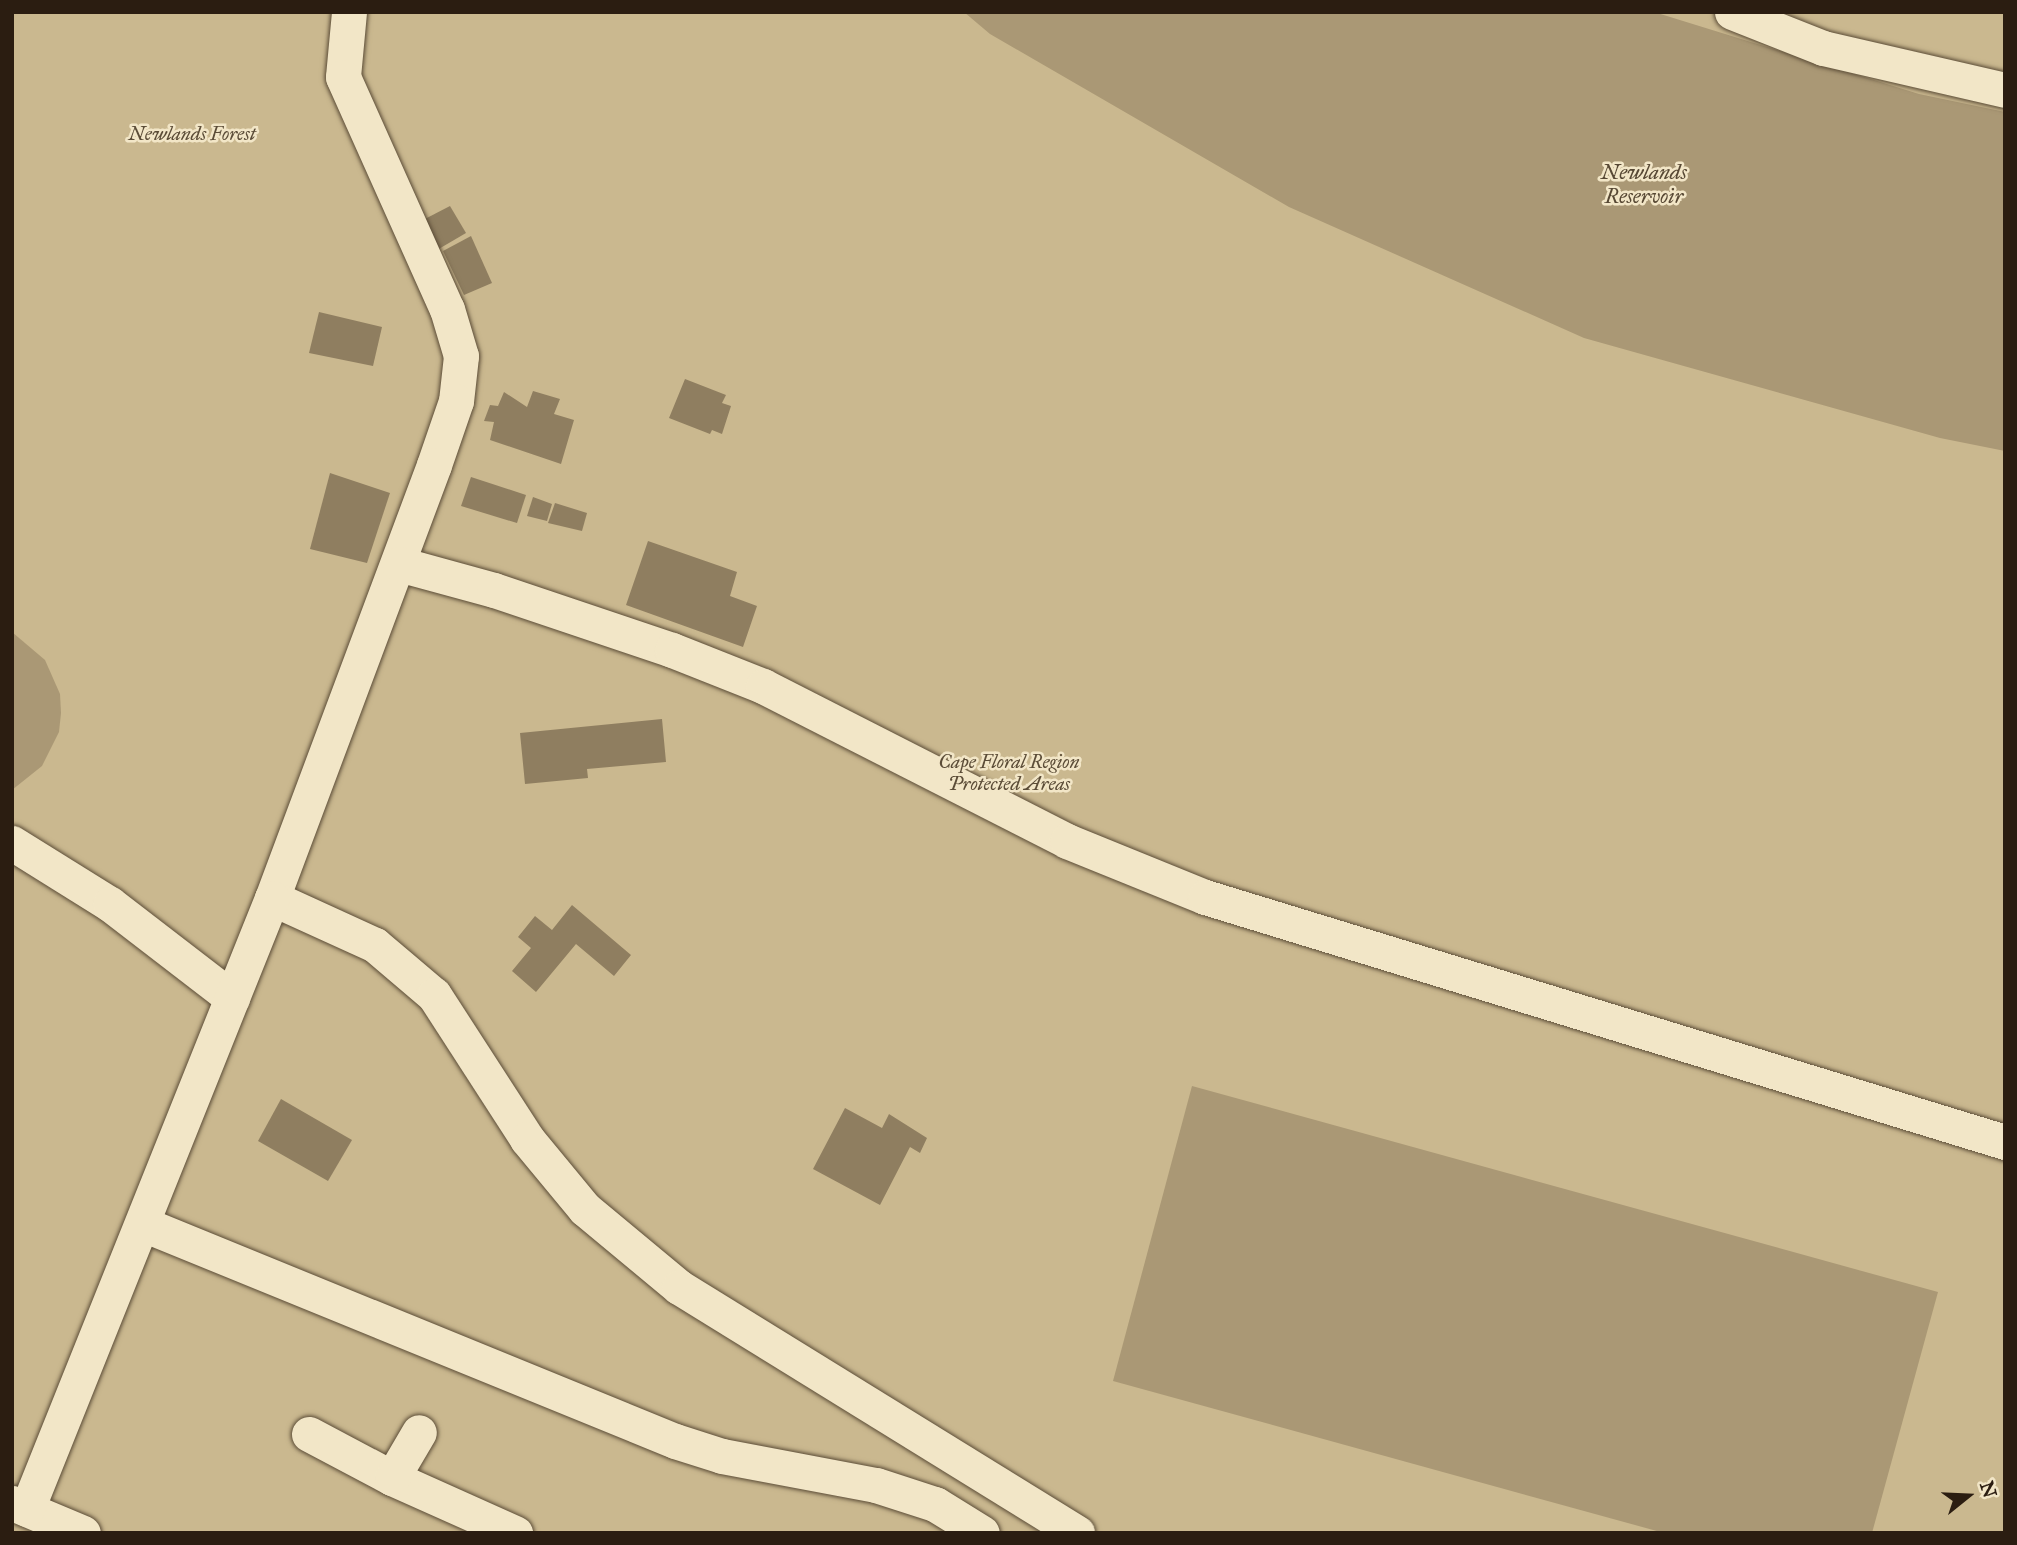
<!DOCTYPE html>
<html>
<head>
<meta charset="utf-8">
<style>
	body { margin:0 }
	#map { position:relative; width:2017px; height:1545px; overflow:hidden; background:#ebd8a9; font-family:"IM FELL Great Primer",serif }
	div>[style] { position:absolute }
	.green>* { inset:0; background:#cab88f }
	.water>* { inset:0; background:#aa9875 }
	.building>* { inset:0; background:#8f7e60 }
	.roads { filter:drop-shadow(0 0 2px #5b4c37) drop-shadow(0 0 2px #5b4c37) }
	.minor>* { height:35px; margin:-17.5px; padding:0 17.5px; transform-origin:17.5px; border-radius:17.5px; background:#f2e6c7 }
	span { translate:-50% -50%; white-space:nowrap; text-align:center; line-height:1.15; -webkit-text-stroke:5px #f2e6c7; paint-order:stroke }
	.park-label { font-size:19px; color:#5b4c37; font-style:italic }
	.water-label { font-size:21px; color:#574834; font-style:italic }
	.frame { position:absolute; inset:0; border:14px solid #2b1d11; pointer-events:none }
	.north { position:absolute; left:1933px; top:1461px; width:70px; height:70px; -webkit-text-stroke:5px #f2e6c7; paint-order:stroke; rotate:72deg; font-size:19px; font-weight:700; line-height:28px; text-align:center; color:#2b1d11 }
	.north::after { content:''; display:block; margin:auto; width:24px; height:32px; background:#2b1d11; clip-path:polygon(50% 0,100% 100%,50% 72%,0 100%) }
</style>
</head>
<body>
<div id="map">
	<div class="green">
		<div style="clip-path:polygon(12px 12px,2005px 12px,2005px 1533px,12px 1533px)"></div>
	</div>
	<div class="water">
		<div style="clip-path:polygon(964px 12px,1654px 12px,1919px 94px,2005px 112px,2005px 451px,1940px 438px,1584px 338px,1289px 207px,990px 34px)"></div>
		<div style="clip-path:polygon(12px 632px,45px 660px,60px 694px,61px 713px,59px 732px,42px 766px,12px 790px)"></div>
		<div style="clip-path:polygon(1192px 1086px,1938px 1292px,1872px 1533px,1664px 1533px,1113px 1381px)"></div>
	</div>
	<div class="building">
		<div style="clip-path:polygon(450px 206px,466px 233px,437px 250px,421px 221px)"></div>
		<div style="clip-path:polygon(471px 236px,492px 283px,464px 295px,443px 251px)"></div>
		<div style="clip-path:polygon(319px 312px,382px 327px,373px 366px,309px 353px)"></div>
		<div style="clip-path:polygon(685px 379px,726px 395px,722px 403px,731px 406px,722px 434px,712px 430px,710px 434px,669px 418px)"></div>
		<div style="clip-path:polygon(533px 391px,560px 399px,554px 414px,574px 420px,561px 464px,490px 440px,494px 422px,484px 421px,490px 405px,498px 406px,504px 392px,527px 407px)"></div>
		<div style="clip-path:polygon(330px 473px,390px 493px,367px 563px,310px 549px)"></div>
		<div style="clip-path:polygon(471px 477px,526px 495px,517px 523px,461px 506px)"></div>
		<div style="clip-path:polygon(533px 497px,552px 504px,547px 521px,527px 516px)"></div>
		<div style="clip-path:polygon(555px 503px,587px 513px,582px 531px,548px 523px)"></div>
		<div style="clip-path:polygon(648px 541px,737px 572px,730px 596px,757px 606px,743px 647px,626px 605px)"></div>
		<div style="clip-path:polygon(662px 719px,666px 762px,587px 769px,588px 778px,525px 784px,520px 733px)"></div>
		<div style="clip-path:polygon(572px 905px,631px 955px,614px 976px,576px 944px,536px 992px,512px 971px,531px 948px,518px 937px,535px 916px,552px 930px)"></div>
		<div style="clip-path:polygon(281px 1099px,352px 1140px,328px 1181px,258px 1141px)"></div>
		<div style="clip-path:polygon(845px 1108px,882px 1128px,889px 1114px,927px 1138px,920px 1153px,910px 1147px,880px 1205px,813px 1169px)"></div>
	</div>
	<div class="roads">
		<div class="minor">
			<div style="left:349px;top:12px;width:65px;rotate:95.3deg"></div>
			<div style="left:343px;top:77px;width:254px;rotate:65.9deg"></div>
			<div style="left:447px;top:309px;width:49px;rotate:73.4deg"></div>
			<div style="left:461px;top:356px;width:45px;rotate:96.3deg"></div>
			<div style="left:456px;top:401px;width:68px;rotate:109deg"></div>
			<div style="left:434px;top:465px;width:462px;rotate:110.5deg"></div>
			<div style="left:272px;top:898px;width:113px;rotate:24.5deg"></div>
			<div style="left:375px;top:945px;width:77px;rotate:40.3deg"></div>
			<div style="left:434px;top:995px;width:171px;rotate:57.1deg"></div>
			<div style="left:527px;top:1139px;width:91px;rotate:50.4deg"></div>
			<div style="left:585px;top:1209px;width:122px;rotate:39.7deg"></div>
			<div style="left:679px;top:1287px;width:468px;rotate:31.7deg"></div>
			<div style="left:1732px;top:12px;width:98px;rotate:21.6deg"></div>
			<div style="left:1823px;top:48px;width:187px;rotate:13deg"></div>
			<div style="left:399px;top:564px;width:98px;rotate:15.3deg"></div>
			<div style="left:494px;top:590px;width:188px;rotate:18.6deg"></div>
			<div style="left:672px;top:650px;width:98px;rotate:21.6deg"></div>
			<div style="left:763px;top:686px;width:341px;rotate:27deg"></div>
			<div style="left:1067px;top:841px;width:149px;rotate:22.1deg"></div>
			<div style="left:1205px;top:897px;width:837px;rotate:17.03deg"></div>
			<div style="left:12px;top:843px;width:115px;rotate:31.9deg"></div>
			<div style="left:110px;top:904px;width:154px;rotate:37.6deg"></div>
			<div style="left:143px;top:1224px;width:575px;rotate:22.19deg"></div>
			<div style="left:675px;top:1441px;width:49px;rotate:17.7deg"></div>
			<div style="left:722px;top:1456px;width:157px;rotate:10.7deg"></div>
			<div style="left:876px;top:1485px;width:62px;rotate:17.9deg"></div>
			<div style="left:935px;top:1504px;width:55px;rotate:31.7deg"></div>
			<div style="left:309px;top:1434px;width:94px;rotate:27.9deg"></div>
			<div style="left:392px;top:1478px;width:135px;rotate:24.1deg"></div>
			<div style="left:392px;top:1478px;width:53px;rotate:-59.6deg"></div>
			<div style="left:12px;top:1503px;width:77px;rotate:22.9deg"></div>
			<div style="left:27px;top:1509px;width:658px;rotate:-68.15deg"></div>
		</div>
	</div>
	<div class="park-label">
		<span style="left:192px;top:134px">Newlands Forest</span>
		<span style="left:1009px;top:773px">Cape Floral Region<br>Protected Areas</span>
	</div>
	<div class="water-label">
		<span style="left:1644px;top:184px">Newlands<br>Reservoir</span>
	</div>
	<div class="frame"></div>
	<div class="north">N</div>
</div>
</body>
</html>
